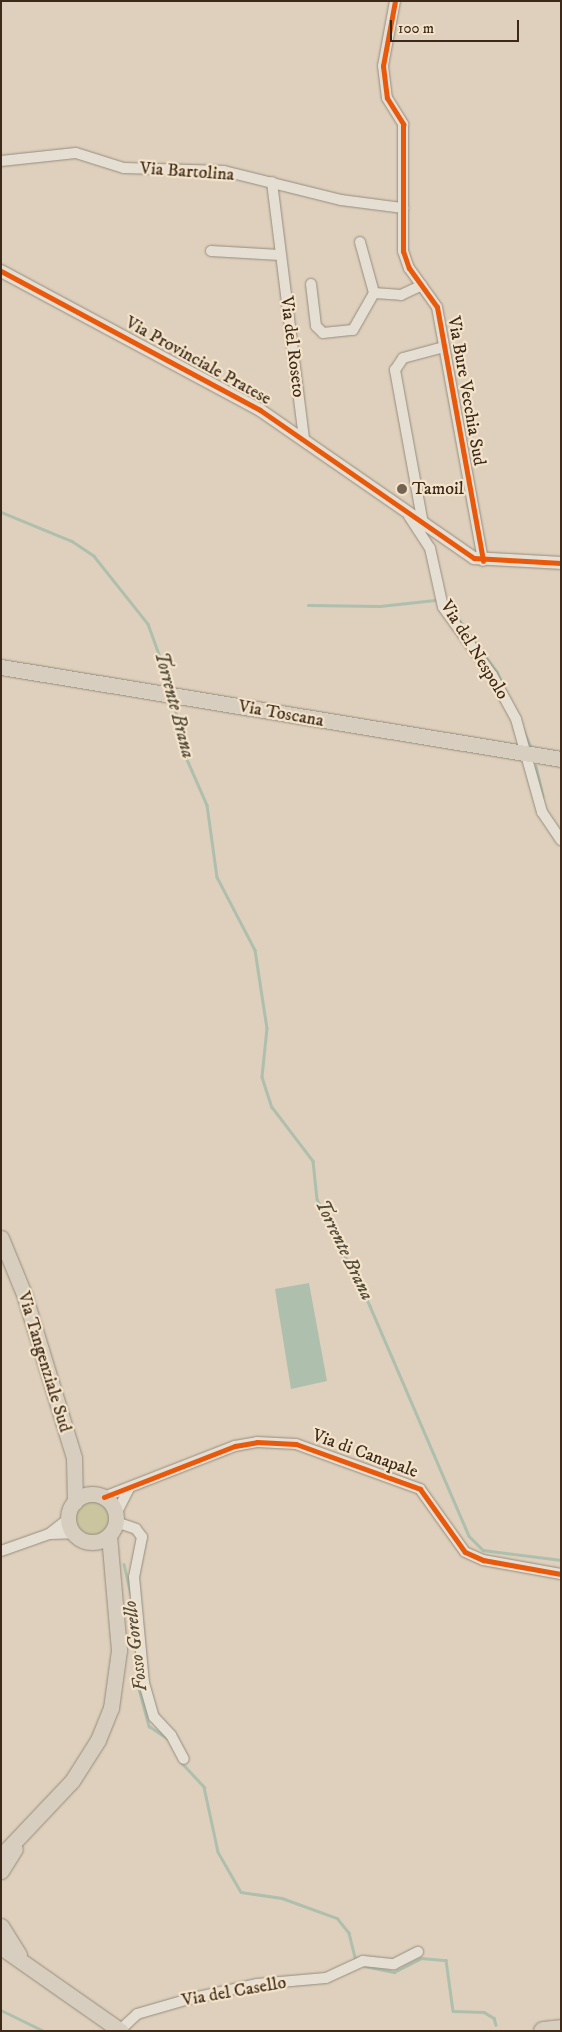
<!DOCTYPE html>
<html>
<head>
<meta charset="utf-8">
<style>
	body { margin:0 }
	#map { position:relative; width:562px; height:2032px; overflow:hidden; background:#ded0bc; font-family:"IM FELL DW Pica",serif }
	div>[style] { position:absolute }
	.green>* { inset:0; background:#cbc59f }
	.round { border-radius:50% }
	.water>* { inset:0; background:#aebfad }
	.stream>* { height:2.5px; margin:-1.25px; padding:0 1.25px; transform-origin:1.25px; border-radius:1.25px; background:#aebfad }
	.roads { filter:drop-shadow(0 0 1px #968c7e) drop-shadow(0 0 1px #968c7e) }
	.minor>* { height:10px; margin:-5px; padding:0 5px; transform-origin:5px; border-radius:5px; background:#e5ded3 }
	.tertiary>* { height:12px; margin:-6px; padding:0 6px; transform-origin:6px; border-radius:6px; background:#e5ded3 }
	.primary>* { height:15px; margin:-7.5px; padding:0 7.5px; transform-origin:7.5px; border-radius:7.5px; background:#d8cebf }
	.primary>.ring { margin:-7.5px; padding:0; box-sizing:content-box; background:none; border:15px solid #d8cebf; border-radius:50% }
	.motorway>* { height:18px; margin:-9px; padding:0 9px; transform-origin:9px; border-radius:9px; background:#d8cebf }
	.cycleway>* { height:5px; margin:-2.5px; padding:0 2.5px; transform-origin:2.5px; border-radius:2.5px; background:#e8590c }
	.dots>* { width:14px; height:14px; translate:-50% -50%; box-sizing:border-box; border:2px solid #f3e3ca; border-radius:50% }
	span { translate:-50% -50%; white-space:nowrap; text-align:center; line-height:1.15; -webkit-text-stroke:4.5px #f3e3ca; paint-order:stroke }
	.street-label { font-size:18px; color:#3d2919 }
	.poi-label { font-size:18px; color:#3d2919 }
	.left { translate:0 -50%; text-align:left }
	.water-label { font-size:19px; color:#544d3c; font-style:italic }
	.frame { position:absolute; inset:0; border:2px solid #3d2919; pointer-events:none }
	.scale { position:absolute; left:390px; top:20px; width:129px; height:22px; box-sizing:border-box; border:2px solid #3d2919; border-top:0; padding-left:6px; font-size:15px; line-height:18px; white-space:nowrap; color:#3d2919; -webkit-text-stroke:4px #f3e3ca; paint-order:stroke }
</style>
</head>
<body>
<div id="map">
	<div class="green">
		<div class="round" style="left:76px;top:1501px;width:34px;height:34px"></div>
	</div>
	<div class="water">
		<div style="clip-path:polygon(309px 1283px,327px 1381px,291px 1389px,275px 1289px)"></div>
	</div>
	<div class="stream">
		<div style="left:1px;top:512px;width:77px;rotate:22.2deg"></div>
		<div style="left:72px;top:541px;width:27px;rotate:34deg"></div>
		<div style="left:94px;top:556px;width:87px;rotate:51.5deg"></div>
		<div style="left:148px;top:624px;width:70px;rotate:70deg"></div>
		<div style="left:308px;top:605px;width:72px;rotate:0.8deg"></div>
		<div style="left:380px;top:606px;width:55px;rotate:-6.2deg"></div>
		<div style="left:448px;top:605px;width:83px;rotate:53.8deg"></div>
		<div style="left:497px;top:672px;width:85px;rotate:65.6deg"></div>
		<div style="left:174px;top:700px;width:49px;rotate:80.5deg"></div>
		<div style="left:182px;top:748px;width:62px;rotate:66.3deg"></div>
		<div style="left:207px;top:805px;width:73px;rotate:82.1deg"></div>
		<div style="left:217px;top:877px;width:82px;rotate:62.5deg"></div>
		<div style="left:255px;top:950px;width:79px;rotate:81.3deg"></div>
		<div style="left:267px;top:1028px;width:49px;rotate:95.8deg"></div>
		<div style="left:262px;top:1077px;width:32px;rotate:72deg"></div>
		<div style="left:272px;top:1107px;width:68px;rotate:52.8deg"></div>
		<div style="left:313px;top:1161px;width:38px;rotate:84deg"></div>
		<div style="left:317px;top:1199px;width:119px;rotate:63.6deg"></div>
		<div style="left:370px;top:1306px;width:250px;rotate:66.7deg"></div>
		<div style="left:469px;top:1536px;width:20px;rotate:45deg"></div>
		<div style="left:483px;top:1550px;width:79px;rotate:7.3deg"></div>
		<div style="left:536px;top:766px;width:31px;rotate:77deg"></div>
		<div style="left:124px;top:1564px;width:31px;rotate:77deg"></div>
		<div style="left:137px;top:1654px;width:27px;rotate:90deg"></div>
		<div style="left:137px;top:1681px;width:47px;rotate:75.1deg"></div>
		<div style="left:149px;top:1726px;width:23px;rotate:34deg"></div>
		<div style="left:182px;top:1763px;width:33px;rotate:47deg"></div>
		<div style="left:204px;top:1787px;width:66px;rotate:77.8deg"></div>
		<div style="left:218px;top:1852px;width:46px;rotate:60.1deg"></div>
		<div style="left:241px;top:1892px;width:41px;rotate:8.3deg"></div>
		<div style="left:282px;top:1898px;width:59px;rotate:20deg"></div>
		<div style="left:337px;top:1918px;width:19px;rotate:51deg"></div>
		<div style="left:349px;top:1933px;width:29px;rotate:76deg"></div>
		<div style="left:365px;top:1966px;width:30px;rotate:12deg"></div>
		<div style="left:394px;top:1972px;width:30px;rotate:-27deg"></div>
		<div style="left:421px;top:1958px;width:25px;rotate:5deg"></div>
		<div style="left:446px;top:1960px;width:51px;rotate:82.2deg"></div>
		<div style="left:453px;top:2011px;width:31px;rotate:2deg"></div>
		<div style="left:484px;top:2012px;width:12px;rotate:31deg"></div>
		<div style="left:494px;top:2018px;width:7px;rotate:74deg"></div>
		<div style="left:1px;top:2010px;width:48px;rotate:26deg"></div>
	</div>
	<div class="roads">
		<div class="minor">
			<div style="left:395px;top:1px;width:66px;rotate:100.5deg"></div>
			<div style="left:383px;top:66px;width:32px;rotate:83deg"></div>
			<div style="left:387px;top:98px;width:31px;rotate:58deg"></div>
			<div style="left:403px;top:124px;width:127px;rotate:90deg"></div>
			<div style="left:403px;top:251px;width:18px;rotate:71deg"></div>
			<div style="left:409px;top:268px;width:48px;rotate:54.3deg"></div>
			<div style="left:437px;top:307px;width:258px;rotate:79.7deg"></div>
			<div style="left:1px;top:161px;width:75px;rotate:-6.1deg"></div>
			<div style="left:76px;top:153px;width:50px;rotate:17.4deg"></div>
			<div style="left:124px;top:168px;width:100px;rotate:1.7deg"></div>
			<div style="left:224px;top:171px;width:121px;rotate:13.9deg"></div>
			<div style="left:341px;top:200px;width:63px;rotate:7.4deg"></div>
			<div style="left:272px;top:182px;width:260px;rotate:82.9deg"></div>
			<div style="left:360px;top:242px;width:53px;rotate:74.6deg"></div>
			<div style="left:374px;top:293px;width:27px;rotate:4deg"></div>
			<div style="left:401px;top:295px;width:23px;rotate:-25deg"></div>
			<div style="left:211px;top:251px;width:69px;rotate:3.3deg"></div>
			<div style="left:311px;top:284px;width:42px;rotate:83.2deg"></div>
			<div style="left:316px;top:326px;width:10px;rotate:45deg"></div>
			<div style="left:323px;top:333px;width:30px;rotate:-6deg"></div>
			<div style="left:353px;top:330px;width:43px;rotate:-60.4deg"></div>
			<div style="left:409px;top:516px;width:38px;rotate:57deg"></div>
			<div style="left:430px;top:548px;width:60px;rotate:77.6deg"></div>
			<div style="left:443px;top:607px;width:84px;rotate:54.2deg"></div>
			<div style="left:492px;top:675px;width:50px;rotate:61.4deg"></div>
			<div style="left:516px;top:719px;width:97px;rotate:74.4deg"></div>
			<div style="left:542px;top:812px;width:34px;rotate:56deg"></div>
			<div style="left:423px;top:524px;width:157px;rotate:-100.3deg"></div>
			<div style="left:395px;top:370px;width:14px;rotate:-56deg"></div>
			<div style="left:403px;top:358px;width:42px;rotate:-15deg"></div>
			<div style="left:104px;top:1497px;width:141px;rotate:-21.3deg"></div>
			<div style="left:235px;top:1446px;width:22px;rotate:-10deg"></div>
			<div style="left:257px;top:1442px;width:39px;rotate:3deg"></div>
			<div style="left:296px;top:1444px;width:132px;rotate:19.9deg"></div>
			<div style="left:420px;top:1489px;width:77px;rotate:54.5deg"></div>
			<div style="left:465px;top:1552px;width:20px;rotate:24deg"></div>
			<div style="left:483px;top:1560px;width:79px;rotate:10.2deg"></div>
			<div style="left:116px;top:1514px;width:28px;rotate:-63deg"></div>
			<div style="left:116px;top:1522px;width:21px;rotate:19deg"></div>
			<div style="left:136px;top:1529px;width:10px;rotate:53deg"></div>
			<div style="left:142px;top:1537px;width:41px;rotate:101.3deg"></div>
			<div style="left:134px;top:1577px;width:106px;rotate:84.6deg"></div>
			<div style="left:144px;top:1683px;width:35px;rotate:74deg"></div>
			<div style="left:154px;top:1717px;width:25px;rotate:47deg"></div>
			<div style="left:171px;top:1735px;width:27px;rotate:62deg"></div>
			<div style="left:50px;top:1534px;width:23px;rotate:-2deg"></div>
			<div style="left:1px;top:1551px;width:51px;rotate:-19.5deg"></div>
			<div style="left:49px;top:1534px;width:24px;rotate:-38deg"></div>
			<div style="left:120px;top:2030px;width:23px;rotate:-43deg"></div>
			<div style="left:137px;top:2014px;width:54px;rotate:-16.1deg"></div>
			<div style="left:189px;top:1999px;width:70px;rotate:-12.4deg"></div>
			<div style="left:257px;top:1984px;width:69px;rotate:-5deg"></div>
			<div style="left:326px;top:1978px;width:41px;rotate:-24.7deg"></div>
			<div style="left:363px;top:1961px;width:31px;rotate:6deg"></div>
			<div style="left:394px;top:1964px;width:27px;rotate:-27deg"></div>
		</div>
		<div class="tertiary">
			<div style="left:1px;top:271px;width:294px;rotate:28.2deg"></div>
			<div style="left:260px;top:410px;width:260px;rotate:34.7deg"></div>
			<div style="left:474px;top:558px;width:87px;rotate:3.3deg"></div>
		</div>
		<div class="primary">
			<div style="left:1px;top:667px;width:568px;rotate:9.33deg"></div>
			<div style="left:1px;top:1238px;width:61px;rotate:67.7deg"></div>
			<div style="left:24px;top:1294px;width:171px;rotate:73deg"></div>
			<div style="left:74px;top:1458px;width:44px;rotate:88.7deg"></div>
			<div class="ring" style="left:68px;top:1494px;width:33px;height:33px"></div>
			<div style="left:1px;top:1856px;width:103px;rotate:-46.6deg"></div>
			<div style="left:72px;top:1781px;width:49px;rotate:-57.6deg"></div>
			<div style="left:98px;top:1740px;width:35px;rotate:-68deg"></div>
			<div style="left:111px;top:1708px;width:59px;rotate:-82.1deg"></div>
			<div style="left:119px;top:1650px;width:115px;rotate:-95deg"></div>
			<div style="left:1px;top:1871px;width:26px;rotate:-58deg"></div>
			<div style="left:1px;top:1926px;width:34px;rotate:58deg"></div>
			<div style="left:1px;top:1947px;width:146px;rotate:35deg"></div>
		</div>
		<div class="motorway">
			<div style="left:543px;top:2031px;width:18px;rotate:-6deg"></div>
		</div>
	</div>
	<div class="cycleway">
		<div style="left:395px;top:1px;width:66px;rotate:100.5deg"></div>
		<div style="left:383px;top:66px;width:32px;rotate:83deg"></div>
		<div style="left:387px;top:98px;width:31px;rotate:58deg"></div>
		<div style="left:403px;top:124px;width:127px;rotate:90deg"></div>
		<div style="left:403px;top:251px;width:18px;rotate:71deg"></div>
		<div style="left:409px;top:268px;width:48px;rotate:54.3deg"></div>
		<div style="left:437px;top:307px;width:258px;rotate:79.7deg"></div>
		<div style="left:1px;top:271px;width:294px;rotate:28.2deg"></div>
		<div style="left:260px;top:410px;width:260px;rotate:34.7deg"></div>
		<div style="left:474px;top:558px;width:87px;rotate:3.3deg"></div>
		<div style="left:104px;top:1497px;width:141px;rotate:-21.3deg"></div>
		<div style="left:235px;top:1446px;width:22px;rotate:-10deg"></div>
		<div style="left:257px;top:1442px;width:39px;rotate:3deg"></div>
		<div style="left:296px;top:1444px;width:132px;rotate:19.9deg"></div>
		<div style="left:420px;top:1489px;width:77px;rotate:54.5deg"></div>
		<div style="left:465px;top:1552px;width:20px;rotate:24deg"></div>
		<div style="left:483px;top:1560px;width:79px;rotate:10.2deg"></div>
	</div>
	<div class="dots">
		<div style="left:402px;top:489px;background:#756352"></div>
	</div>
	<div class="street-label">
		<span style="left:187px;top:172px;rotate:4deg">Via Bartolina</span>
		<span style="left:292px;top:347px;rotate:83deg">Via del Roseto</span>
		<span style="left:198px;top:361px;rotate:29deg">Via Provinciale Pratese</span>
		<span style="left:466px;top:391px;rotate:80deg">Via Bure Vecchia Sud</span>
		<span style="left:474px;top:650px;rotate:58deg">Via del Nespolo</span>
		<span style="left:281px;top:714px;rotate:10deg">Via Toscana</span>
		<span style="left:44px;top:1362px;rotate:73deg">Via Tangenziale Sud</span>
		<span style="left:365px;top:1454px;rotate:20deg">Via di Canapale</span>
		<span style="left:234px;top:1992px;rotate:-10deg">Via del Casello</span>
	</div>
	<div class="poi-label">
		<span class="left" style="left:412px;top:489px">Tamoil</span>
	</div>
	<div class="water-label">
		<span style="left:174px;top:705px;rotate:75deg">Torrente Brana</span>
		<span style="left:344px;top:1250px;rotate:64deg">Torrente Brana</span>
		<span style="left:136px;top:1646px;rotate:-97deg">Fosso Gorello</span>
	</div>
	<div class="frame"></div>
	<div class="scale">100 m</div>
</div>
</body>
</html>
